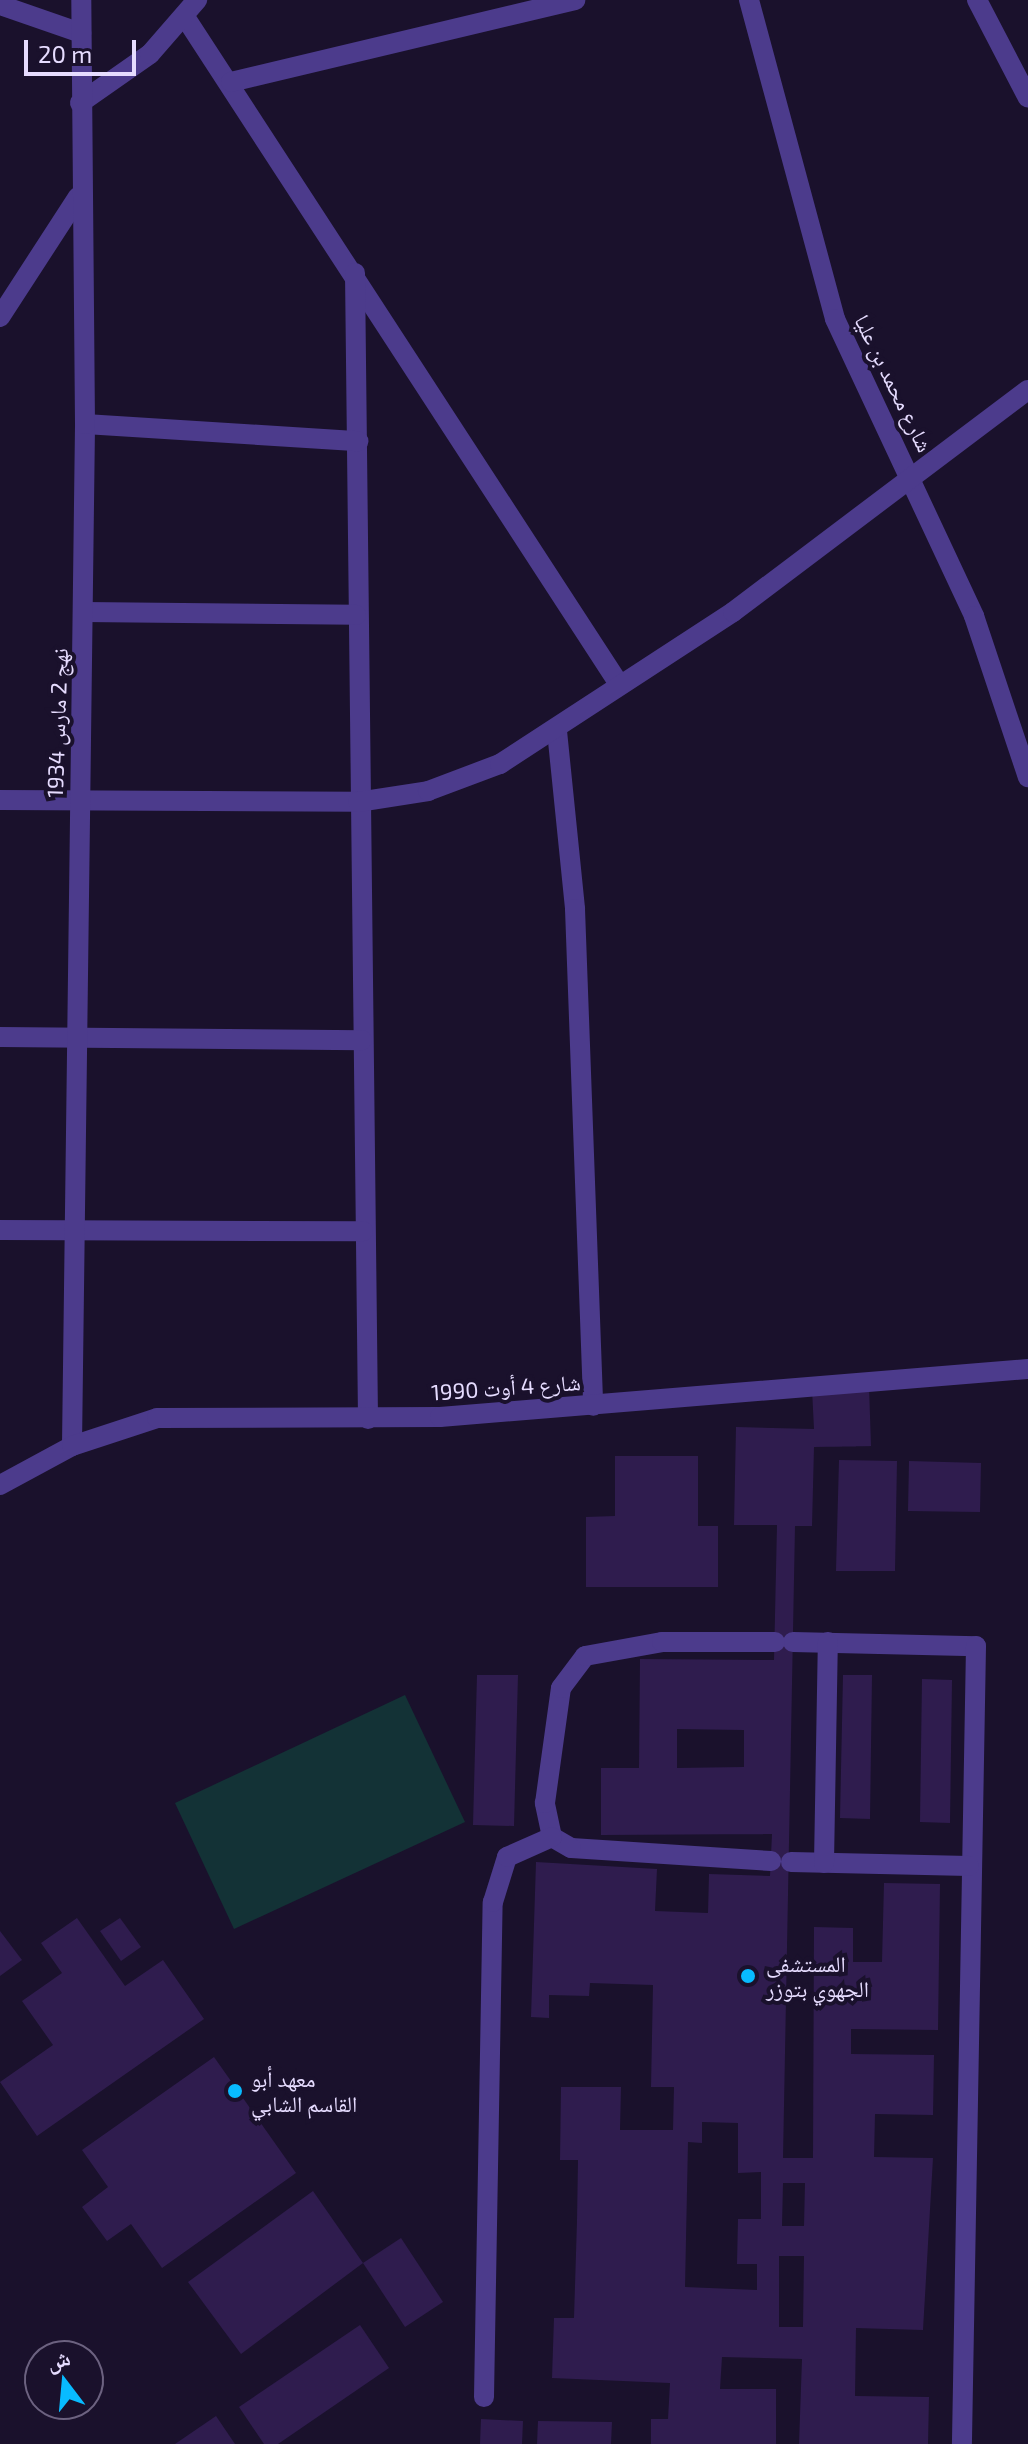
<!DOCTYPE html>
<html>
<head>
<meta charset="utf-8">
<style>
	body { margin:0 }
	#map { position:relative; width:1028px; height:2444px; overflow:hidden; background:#1a112c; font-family:"Exo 2","Noto Naskh Arabic",sans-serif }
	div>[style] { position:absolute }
	.green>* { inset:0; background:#133236 }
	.building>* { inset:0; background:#2f1c4e }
	.service>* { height:20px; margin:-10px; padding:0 10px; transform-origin:10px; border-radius:10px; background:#4c3b8c }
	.minor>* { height:20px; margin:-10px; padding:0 10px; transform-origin:10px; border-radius:10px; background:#4c3b8c }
	.tertiary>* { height:20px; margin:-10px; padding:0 10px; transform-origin:10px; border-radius:10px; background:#4c3b8c }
	.dots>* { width:22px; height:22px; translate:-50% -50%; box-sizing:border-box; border:4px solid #1a112c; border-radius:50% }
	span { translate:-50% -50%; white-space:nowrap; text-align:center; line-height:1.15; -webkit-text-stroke:8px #1a112c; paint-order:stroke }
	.street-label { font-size:22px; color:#e6dcff }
	.poi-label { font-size:22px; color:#e6dcff }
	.left { translate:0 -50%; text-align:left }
	.north { position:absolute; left:24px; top:2340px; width:80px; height:80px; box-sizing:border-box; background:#1a112c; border:2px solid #6c6280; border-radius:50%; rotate:344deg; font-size:22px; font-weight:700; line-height:32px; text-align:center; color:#e6dcff }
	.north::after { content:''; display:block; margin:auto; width:28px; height:36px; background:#08bbff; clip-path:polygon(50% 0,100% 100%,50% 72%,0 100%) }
	.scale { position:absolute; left:24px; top:40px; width:112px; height:36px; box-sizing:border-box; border:4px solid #e6dcff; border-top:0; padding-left:10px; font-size:24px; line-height:28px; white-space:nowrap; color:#e6dcff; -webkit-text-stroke:6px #1a112c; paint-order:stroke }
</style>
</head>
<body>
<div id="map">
	<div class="green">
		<div style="clip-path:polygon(405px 1695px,465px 1822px,234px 1929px,175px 1803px)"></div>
	</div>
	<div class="building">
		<div style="clip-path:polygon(evenodd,869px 1386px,871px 1446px,814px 1447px,812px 1526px,795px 1526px,783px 2158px,813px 2158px,814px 1927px,853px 1928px,853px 1962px,882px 1962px,884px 1883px,940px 1884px,938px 2030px,851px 2029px,851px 2054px,934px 2055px,933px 2115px,875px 2114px,874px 2157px,933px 2158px,923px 2330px,856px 2328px,855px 2396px,929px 2397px,928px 2444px,799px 2444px,802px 2359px,722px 2357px,720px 2389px,776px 2389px,776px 2444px,651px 2444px,651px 2419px,668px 2419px,670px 2383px,552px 2378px,554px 2318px,574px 2318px,577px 2221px,578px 2160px,560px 2160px,561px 2087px,621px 2087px,620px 2130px,673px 2130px,674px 2087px,651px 2087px,653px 1985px,590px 1983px,589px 1996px,549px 1995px,549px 2018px,531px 2017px,536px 1862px,657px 1869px,655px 1911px,708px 1913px,709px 1874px,770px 1876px,772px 1834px,601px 1835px,601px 1768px,639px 1768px,640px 1659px,774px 1660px,777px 1525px,734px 1525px,736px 1427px,814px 1429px,812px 1389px,869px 1386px,677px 1729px,744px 1730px,744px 1767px,677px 1768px,677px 1729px,869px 1386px,702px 2122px,738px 2123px,738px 2173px,761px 2172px,761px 2219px,738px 2219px,737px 2264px,757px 2264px,757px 2290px,685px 2287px,688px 2142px,702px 2143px,702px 2122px,869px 1386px,783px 2183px,805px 2183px,804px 2226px,782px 2226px,783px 2183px,869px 1386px,779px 2256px,804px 2256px,803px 2327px,779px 2327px,779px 2256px)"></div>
		<div style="clip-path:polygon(615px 1456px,698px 1456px,698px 1526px,718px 1526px,718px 1587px,586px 1587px,586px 1517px,615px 1516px)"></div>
		<div style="clip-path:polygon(839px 1460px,897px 1461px,895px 1571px,836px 1571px)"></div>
		<div style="clip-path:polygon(909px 1461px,981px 1463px,980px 1512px,908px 1511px)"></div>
		<div style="clip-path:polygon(477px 1675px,518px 1675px,514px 1826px,473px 1825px)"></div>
		<div style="clip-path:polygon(843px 1675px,872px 1675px,870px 1819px,840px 1818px)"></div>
		<div style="clip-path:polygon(922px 1679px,952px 1680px,950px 1823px,920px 1822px)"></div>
		<div style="clip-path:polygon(77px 1918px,125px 1986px,163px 1960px,204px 2019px,37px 2136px,0 2082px,53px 2045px,22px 2001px,62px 1973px,41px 1943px)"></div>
		<div style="clip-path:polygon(120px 1918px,141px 1947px,121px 1961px,100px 1931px)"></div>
		<div style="clip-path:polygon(0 1931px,22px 1960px,0 1976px)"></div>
		<div style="clip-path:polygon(214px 2057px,296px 2173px,162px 2268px,131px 2224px,107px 2241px,82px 2207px,108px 2187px,82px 2150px)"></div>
		<div style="clip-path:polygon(313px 2191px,363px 2263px,241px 2354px,188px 2282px)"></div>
		<div style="clip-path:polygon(401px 2238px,443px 2302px,405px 2327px,363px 2263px)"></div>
		<div style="clip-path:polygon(360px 2325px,389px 2368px,278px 2444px,264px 2444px,239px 2407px)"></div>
		<div style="clip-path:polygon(216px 2416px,235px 2444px,175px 2444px)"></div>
		<div style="clip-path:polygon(523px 2421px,522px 2444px,480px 2444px,481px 2419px)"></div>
		<div style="clip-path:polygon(538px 2421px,612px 2422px,611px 2444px,537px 2444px)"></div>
	</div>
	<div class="service">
		<div style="left:793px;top:1642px;width:183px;rotate:1.3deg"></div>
		<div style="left:976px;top:1646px;width:798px;rotate:91.01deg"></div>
		<div style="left:771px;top:1861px;width:200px;rotate:-176.3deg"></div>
		<div style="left:571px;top:1848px;width:22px;rotate:-150deg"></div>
		<div style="left:552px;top:1837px;width:35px;rotate:-102deg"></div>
		<div style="left:545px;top:1803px;width:116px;rotate:-82.1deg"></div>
		<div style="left:561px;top:1688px;width:40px;rotate:-53deg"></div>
		<div style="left:585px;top:1656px;width:78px;rotate:-10.3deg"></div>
		<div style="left:662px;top:1642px;width:113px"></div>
		<div style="left:791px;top:1862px;width:178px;rotate:1.3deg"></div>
		<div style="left:824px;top:1863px;width:221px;rotate:-89deg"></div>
		<div style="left:484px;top:2397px;width:495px;rotate:-89deg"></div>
		<div style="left:493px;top:1902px;width:47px;rotate:-72.7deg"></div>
		<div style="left:507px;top:1857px;width:49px;rotate:-24deg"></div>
	</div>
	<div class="minor">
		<div style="left:749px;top:0;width:330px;rotate:74.9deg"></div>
		<div style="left:835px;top:319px;width:328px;rotate:64.9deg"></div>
		<div style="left:974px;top:616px;width:170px;rotate:71.5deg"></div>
		<div style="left:977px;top:0;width:110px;rotate:62.5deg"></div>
		<div style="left:0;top:5px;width:86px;rotate:19.1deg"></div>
		<div style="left:185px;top:17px;width:796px;rotate:56.95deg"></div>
		<div style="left:231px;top:82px;width:354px;rotate:-13.4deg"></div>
		<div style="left:80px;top:103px;width:85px;rotate:-35deg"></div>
		<div style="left:150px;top:54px;width:72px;rotate:-49deg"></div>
		<div style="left:355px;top:273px;width:1146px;rotate:89.35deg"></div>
		<div style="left:0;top:317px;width:143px;rotate:-57deg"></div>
		<div style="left:85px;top:424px;width:274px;rotate:3.6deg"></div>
		<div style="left:84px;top:612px;width:272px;rotate:0.6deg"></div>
		<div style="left:557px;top:731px;width:179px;rotate:84.2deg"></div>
		<div style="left:575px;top:909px;width:497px;rotate:87.9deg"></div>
		<div style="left:0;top:800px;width:358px;rotate:0.3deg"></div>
		<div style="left:358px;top:802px;width:71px;rotate:-8.9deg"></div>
		<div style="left:428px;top:791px;width:77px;rotate:-20.6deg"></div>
		<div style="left:500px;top:764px;width:278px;rotate:-33.1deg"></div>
		<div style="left:733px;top:612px;width:369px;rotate:-37deg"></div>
		<div style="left:0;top:1037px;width:362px;rotate:0.5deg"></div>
		<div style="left:0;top:1230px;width:363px;rotate:0.2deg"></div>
	</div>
	<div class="tertiary">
		<div style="left:72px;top:1446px;width:1022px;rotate:-89.27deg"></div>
		<div style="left:85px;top:424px;width:424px;rotate:-90.5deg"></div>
		<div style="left:0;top:1485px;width:82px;rotate:-28.4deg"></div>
		<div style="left:72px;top:1446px;width:89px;rotate:-18.2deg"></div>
		<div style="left:157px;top:1418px;width:283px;rotate:-0.2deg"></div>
		<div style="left:440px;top:1417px;width:590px;rotate:-4.67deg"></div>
	</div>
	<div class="dots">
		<div style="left:748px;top:1976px;background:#08bbff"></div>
		<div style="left:235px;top:2091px;background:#08bbff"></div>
	</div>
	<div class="street-label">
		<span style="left:894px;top:383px;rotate:64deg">شارع محمد بن عليا</span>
		<span style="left:57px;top:723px;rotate:-88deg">نهج 2 مارس 1934</span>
		<span style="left:506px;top:1387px;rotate:-4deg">شارع 4 أوت 1990</span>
	</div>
	<div class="poi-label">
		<span class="left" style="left:766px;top:1976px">المستشفى<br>الجهوي بتوزر</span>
		<span class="left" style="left:251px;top:2091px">معهد أبو<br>القاسم الشابي</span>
	</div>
	<div class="north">ش</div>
	<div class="scale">20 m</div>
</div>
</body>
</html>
